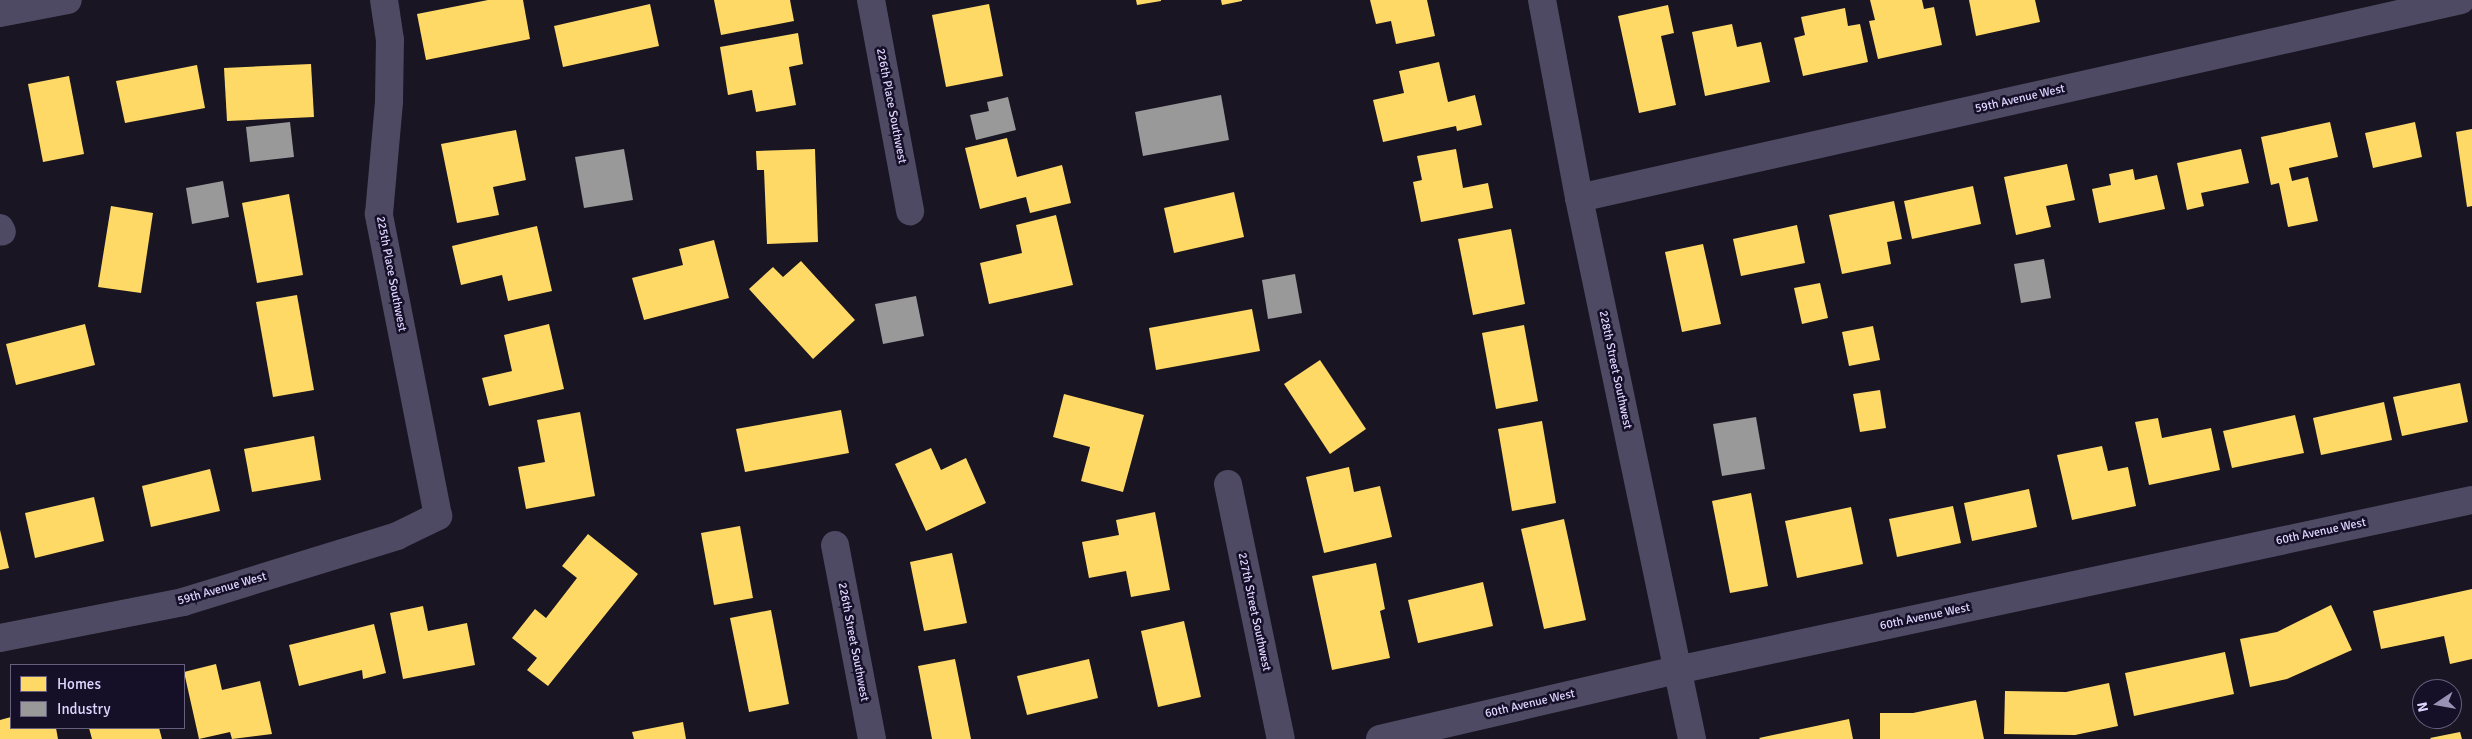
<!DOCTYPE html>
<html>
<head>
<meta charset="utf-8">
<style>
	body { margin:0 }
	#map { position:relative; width:2472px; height:739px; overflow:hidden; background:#191522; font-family:Signika,sans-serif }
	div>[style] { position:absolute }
	.homes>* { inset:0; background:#ffd966 }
	.industry>* { inset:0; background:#999 }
	.minor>* { height:28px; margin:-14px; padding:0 14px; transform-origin:14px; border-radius:14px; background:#4e4a63 }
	span { translate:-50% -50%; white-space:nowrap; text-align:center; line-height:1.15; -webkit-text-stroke:5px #160f28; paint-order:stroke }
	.street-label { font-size:12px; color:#dfd6ff }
	.legend { position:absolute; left:10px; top:664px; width:175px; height:65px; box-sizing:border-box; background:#160f28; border:1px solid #665f7e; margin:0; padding:6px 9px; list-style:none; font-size:15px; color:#dfd6ff }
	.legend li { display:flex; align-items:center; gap:10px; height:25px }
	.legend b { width:25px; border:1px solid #665f7e }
	.north { position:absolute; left:2412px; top:679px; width:50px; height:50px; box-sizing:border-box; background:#160f28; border:1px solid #665f7e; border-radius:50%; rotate:258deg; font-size:14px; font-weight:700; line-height:20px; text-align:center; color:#dfd6ff }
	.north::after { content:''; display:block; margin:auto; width:18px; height:22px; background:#9a92b2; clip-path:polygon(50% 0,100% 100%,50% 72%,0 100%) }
</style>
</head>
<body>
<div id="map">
	<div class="homes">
		<div style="clip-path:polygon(488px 0,523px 0,530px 39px,426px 60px,417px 14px)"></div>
		<div style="clip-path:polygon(714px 0,790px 0,794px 21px,721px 35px)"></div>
		<div style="clip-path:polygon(1136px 0,1161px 0,1161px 1px,1137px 5px)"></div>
		<div style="clip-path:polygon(1221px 0,1242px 0,1242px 1px,1222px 5px)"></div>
		<div style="clip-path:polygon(1370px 0,1427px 0,1435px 36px,1396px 44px,1391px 21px,1376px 24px)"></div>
		<div style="clip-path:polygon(1870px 0,1922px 0,1924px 9px,1934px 7px,1942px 45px,1878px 59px,1869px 21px,1875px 20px)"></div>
		<div style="clip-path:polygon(1969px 0,2035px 0,2040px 22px,1976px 36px)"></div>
		<div style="clip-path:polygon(650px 4px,659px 46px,563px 67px,554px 26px)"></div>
		<div style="clip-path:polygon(989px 4px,1003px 76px,946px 87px,932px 15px)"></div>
		<div style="clip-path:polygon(1668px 5px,1674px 33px,1661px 36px,1676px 105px,1639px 113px,1618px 16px)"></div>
		<div style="clip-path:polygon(1845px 8px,1848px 26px,1860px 24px,1868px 62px,1803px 76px,1794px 38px,1805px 35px,1801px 17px)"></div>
		<div style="clip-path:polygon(1732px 24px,1737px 47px,1761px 42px,1770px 82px,1705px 96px,1692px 32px)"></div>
		<div style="clip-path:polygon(798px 33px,803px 64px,789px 67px,796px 105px,756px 112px,752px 90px,728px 95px,720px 47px)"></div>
		<div style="clip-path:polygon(1439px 62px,1448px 102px,1475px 95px,1482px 125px,1457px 131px,1456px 126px,1383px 142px,1373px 100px,1404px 93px,1399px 71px)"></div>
		<div style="clip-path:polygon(311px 64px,314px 117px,227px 121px,224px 68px)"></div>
		<div style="clip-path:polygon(197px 65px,205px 108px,125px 123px,116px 81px)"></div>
		<div style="clip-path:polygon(69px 76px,84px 154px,43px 162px,28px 84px)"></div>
		<div style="clip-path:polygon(2330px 122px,2338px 157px,2289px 168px,2292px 181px,2308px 177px,2318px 221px,2288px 227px,2279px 183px,2271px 185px,2261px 137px)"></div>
		<div style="clip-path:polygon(2415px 122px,2422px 157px,2373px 168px,2365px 133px)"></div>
		<div style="clip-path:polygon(2472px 129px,2472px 206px,2467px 207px,2456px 132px)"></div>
		<div style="clip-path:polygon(516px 130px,526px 180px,493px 187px,499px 215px,457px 223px,441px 144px)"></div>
		<div style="clip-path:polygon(1007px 138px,1017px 177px,1062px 165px,1071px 203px,1030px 213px,1026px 197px,980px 209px,965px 148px)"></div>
		<div style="clip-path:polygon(815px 149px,818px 242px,767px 244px,764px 170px,757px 170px,756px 151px)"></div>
		<div style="clip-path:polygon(1456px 149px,1463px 188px,1488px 183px,1493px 208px,1421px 222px,1413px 182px,1422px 180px,1417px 156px)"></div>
		<div style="clip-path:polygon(2241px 149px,2249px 183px,2201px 193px,2204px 206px,2187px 210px,2177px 163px)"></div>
		<div style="clip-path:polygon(2067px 164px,2075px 200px,2046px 206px,2051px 227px,2016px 235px,2004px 177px)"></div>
		<div style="clip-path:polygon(2133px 169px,2135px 180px,2157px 175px,2165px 209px,2099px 223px,2092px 189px,2111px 185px,2109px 174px)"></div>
		<div style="clip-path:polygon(1973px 186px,1981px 224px,1912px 239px,1904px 201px)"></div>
		<div style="clip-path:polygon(1234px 192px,1244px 237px,1174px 253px,1164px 208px)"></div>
		<div style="clip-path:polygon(289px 194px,303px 275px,257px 283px,242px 203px)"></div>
		<div style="clip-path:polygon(1894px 201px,1902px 239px,1887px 242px,1891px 264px,1842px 274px,1829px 215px)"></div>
		<div style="clip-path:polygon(111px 206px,153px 213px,141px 293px,98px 287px)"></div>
		<div style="clip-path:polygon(1056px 215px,1073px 285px,989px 304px,980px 263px,1022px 253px,1016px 225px)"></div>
		<div style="clip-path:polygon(1797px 225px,1805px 263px,1741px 276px,1733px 239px)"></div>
		<div style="clip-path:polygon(537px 226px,552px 291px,508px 301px,502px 275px,461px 285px,452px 246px)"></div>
		<div style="clip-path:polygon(1511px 229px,1525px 304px,1473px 315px,1458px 239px)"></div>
		<div style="clip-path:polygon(714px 240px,729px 298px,644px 320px,632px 278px,683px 265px,679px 249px)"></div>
		<div style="clip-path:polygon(1703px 244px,1721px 324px,1682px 332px,1665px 252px)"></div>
		<div style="clip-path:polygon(801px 261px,855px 320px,813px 359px,749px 289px,773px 267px,783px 277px)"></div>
		<div style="clip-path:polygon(1820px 283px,1828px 318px,1802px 324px,1794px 288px)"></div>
		<div style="clip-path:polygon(297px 295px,314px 390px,273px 397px,256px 302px)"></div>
		<div style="clip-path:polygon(1252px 309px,1260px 351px,1156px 370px,1149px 328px)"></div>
		<div style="clip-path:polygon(85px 324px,95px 365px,16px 385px,6px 344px)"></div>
		<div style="clip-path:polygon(549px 324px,564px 389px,489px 406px,482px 378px,512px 371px,504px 335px)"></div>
		<div style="clip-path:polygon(1524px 325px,1538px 401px,1496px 409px,1482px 333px)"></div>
		<div style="clip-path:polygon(1873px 326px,1880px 360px,1849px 366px,1842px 332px)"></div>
		<div style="clip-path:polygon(1320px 360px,1366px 429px,1330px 454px,1284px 384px)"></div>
		<div style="clip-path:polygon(2460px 383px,2468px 422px,2402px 436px,2393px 397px)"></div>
		<div style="clip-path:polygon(1880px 390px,1886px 428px,1860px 432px,1853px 394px)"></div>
		<div style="clip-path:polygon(1064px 394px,1144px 415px,1123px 492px,1081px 481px,1090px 447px,1053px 437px)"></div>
		<div style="clip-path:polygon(2384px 402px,2392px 440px,2321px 455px,2313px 418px)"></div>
		<div style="clip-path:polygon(841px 410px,849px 453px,745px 472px,736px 429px)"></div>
		<div style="clip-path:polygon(580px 412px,595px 496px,526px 509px,518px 467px,545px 462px,537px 420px)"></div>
		<div style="clip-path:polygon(2295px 415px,2304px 453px,2232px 468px,2223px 431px)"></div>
		<div style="clip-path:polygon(2158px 418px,2162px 438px,2211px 428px,2220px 470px,2149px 485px,2135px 422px)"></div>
		<div style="clip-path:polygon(1542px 421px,1556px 503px,1512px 511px,1498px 429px)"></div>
		<div style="clip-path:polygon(314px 436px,321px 480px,252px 492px,244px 449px)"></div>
		<div style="clip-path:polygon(2102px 446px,2108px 471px,2128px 467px,2136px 506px,2072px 520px,2057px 455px)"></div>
		<div style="clip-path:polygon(931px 448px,941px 470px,966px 458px,986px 503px,926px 531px,895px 464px)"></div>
		<div style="clip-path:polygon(1349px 467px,1354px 492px,1380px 486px,1392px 537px,1324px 553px,1306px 477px)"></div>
		<div style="clip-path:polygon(210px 469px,220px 511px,151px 527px,142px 486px)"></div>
		<div style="clip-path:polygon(2029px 489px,2037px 527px,1972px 541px,1964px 503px)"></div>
		<div style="clip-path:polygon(1751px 493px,1768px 586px,1730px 593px,1712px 501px)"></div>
		<div style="clip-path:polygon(94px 497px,104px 541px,35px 558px,25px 513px)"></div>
		<div style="clip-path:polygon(1953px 506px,1961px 543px,1897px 557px,1889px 519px)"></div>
		<div style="clip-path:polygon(1851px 507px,1863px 564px,1797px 578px,1785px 521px)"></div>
		<div style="clip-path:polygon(1155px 512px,1170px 590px,1131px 597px,1126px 571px,1089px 578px,1082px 542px,1119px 535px,1116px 520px)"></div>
		<div style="clip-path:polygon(1564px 519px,1586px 620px,1544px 629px,1521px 529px)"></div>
		<div style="clip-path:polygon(740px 526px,753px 598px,714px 605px,701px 533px)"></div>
		<div style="clip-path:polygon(0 530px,9px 568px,0 570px)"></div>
		<div style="clip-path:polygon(588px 534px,638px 574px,548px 686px,527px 670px,537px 658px,512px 638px,535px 609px,546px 618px,577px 578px,562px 566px)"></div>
		<div style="clip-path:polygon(952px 553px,967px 623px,924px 631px,910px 562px)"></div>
		<div style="clip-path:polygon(1376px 563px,1385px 609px,1380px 611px,1390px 658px,1332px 670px,1312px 576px)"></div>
		<div style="clip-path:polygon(1483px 582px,1493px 626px,1418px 643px,1408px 600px)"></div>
		<div style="clip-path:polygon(2472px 589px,2472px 659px,2450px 664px,2444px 636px,2381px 649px,2373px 611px)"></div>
		<div style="clip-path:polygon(2331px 605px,2352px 650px,2287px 679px,2250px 687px,2240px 639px,2277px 632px)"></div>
		<div style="clip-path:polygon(423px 606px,428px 631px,467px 623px,475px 665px,403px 679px,390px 613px)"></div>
		<div style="clip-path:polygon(771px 610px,789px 704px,749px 712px,730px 618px)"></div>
		<div style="clip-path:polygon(1184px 621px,1201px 697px,1158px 707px,1141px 631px)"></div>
		<div style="clip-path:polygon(374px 624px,386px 673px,363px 679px,362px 670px,299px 686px,289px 645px)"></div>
		<div style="clip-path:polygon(2225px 652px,2234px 694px,2134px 716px,2125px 673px)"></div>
		<div style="clip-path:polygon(955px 659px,971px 739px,932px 739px,918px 666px)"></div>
		<div style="clip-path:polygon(1089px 659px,1098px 698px,1027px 715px,1017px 676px)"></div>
		<div style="clip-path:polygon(216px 664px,222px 690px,260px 681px,272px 734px,232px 739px,230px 732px,199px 739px,184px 672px)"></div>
		<div style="clip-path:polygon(2109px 683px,2118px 726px,2075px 735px,2004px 734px,2005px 691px,2066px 692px)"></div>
		<div style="clip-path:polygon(1976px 700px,1984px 739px,1880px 739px,1880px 713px,1913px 713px)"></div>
		<div style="clip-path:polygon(11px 717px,11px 728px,56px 728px,58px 739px,0 739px,0 720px)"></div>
		<div style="clip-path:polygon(1849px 719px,1853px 739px,1760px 739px,1759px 738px)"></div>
		<div style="clip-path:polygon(683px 722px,686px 739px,634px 739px,632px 732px)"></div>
		<div style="clip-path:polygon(89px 728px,159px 728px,162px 739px,92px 739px)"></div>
		<div style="clip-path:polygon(2460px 732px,2462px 739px,2431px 739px,2430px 738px)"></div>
	</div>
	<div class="industry">
		<div style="clip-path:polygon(1221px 95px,1229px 140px,1143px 156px,1135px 112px)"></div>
		<div style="clip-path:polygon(1008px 97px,1016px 130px,976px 140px,970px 115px,989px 111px,987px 102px)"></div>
		<div style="clip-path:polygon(290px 122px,294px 157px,250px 162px,246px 127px)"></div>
		<div style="clip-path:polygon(624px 149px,633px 200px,584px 208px,575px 157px)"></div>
		<div style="clip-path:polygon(223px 181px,229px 217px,192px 224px,186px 188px)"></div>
		<div style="clip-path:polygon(2044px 259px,2051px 298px,2021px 303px,2014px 264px)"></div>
		<div style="clip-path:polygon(1295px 274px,1302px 313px,1268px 319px,1262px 280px)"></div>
		<div style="clip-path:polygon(916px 296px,924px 336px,883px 344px,875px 304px)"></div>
		<div style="clip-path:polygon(1756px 417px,1765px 469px,1722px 476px,1713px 424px)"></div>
	</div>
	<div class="minor">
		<div style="left:871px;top:0;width:215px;rotate:79.5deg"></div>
		<div style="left:1542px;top:0;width:201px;rotate:79.4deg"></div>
		<div style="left:1579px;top:198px;width:553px;rotate:78.2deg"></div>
		<div style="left:0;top:13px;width:69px;rotate:-10.8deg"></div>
		<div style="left:1579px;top:198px;width:904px;rotate:-12.65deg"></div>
		<div style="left:0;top:228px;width:4px;rotate:63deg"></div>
		<div style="left:1228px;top:484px;width:260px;rotate:78.3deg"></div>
		<div style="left:835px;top:545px;width:197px;rotate:79.2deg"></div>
		<div style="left:0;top:638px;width:187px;rotate:-11.1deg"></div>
		<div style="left:183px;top:602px;width:224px;rotate:-17.1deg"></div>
		<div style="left:397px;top:536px;width:46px;rotate:-26deg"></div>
		<div style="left:438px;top:516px;width:308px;rotate:-101.1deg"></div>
		<div style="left:379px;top:214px;width:113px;rotate:-84.9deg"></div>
		<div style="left:389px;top:101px;width:61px;rotate:-89.1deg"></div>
		<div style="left:390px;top:40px;width:40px;rotate:-98.5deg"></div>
		<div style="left:1380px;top:739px;width:305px;rotate:-13.1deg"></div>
		<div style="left:1677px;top:670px;width:813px;rotate:-12.07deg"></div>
	</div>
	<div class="street-label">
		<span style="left:2020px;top:99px;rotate:-13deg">59th Avenue West</span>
		<span style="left:891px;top:106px;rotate:79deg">226th Place Southwest</span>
		<span style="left:391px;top:274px;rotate:79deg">225th Place Southwest</span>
		<span style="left:1615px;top:370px;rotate:78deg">228th Street Southwest</span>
		<span style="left:2321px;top:532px;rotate:-12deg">60th Avenue West</span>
		<span style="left:222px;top:589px;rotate:-16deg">59th Avenue West</span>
		<span style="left:1254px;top:612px;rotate:78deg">227th Street Southwest</span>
		<span style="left:1925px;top:617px;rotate:-12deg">60th Avenue West</span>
		<span style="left:853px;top:642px;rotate:79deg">226th Street Southwest</span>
		<span style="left:1530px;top:704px;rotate:-13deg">60th Avenue West</span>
	</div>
	<ul class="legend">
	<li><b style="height:14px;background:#ffd966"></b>Homes</li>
	<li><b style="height:14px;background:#999"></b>Industry</li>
	</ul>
	<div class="north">N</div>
</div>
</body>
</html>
